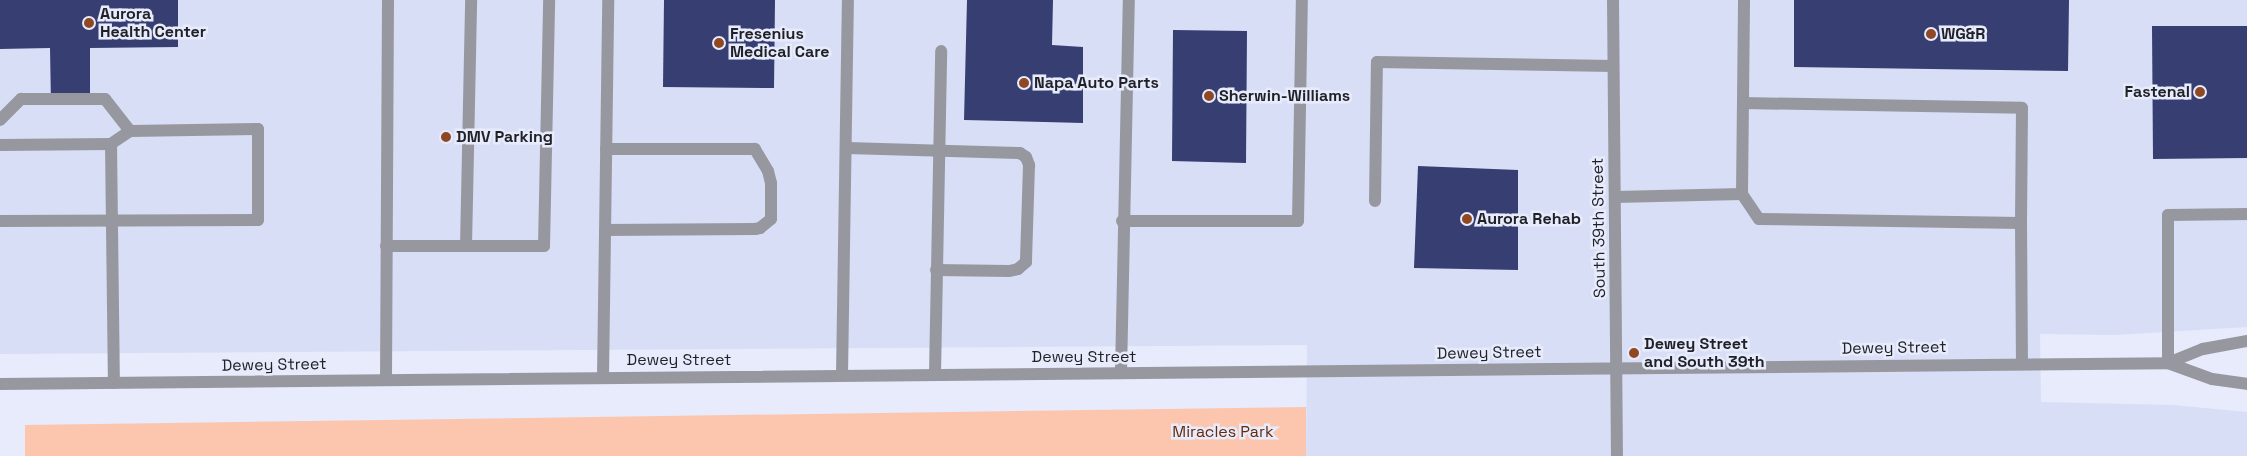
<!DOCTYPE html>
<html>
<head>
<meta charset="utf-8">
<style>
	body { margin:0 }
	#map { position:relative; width:2247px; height:456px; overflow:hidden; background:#e7ebfc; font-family:"Space Grotesk",sans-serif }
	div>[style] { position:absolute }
	.built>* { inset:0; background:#d8def5 }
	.green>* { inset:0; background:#fcc6ae }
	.building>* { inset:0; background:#363e72 }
	.service>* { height:12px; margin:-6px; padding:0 6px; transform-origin:6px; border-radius:6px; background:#97989f }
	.minor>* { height:12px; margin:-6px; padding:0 6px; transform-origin:6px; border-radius:6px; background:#97989f }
	.tertiary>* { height:12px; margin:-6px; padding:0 6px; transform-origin:6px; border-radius:6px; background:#97989f }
	.dots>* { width:14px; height:14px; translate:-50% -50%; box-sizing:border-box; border:2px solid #e7ebfc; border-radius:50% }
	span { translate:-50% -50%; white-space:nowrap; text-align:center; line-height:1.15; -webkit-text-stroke:5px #e7ebfc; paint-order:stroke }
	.poi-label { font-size:16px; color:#1f2127; font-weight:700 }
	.left { translate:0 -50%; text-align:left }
	.right { translate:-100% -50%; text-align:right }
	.street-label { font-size:16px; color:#1f2127 }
	.park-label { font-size:16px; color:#652a08 }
</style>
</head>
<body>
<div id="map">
	<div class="built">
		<div style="clip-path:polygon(0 0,2247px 0,2247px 327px,2115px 335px,2040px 334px,2041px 402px,2172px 405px,2247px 412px,2247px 456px,1306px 456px,1307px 345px,0 354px)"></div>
	</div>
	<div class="green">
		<div style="clip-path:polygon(1306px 407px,1306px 456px,25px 456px,25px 425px)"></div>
	</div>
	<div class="building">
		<div style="clip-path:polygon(0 0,178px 0,178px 47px,90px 48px,90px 105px,51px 105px,50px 48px,0 49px)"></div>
		<div style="clip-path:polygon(664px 0,775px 0,774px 88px,663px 87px)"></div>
		<div style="clip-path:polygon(967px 0,1053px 0,1052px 45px,1083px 47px,1083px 123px,964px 120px)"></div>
		<div style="clip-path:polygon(1794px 0,2069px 0,2068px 71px,1794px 67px)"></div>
		<div style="clip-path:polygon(2152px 26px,2247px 26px,2247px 158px,2153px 159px)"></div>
		<div style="clip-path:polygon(1173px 30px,1247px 31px,1246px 163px,1172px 161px)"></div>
		<div style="clip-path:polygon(1418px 166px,1518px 170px,1518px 270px,1414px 268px)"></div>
	</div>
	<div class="service">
		<div style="left:1743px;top:103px;width:279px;rotate:1deg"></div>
		<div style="left:2022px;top:108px;width:115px;rotate:90.5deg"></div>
		<div style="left:0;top:120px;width:30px;rotate:-45deg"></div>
		<div style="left:21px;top:99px;width:84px"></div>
		<div style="left:105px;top:99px;width:41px;rotate:52deg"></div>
		<div style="left:0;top:145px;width:111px;rotate:-0.5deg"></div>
		<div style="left:111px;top:144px;width:239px;rotate:89.3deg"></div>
		<div style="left:847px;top:148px;width:173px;rotate:1.7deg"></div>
		<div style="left:1020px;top:153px;width:7px;rotate:34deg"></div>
		<div style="left:1026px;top:157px;width:9px;rotate:69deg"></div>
		<div style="left:1029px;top:165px;width:97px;rotate:91.8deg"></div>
		<div style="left:1026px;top:262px;width:11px;rotate:139deg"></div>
		<div style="left:1018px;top:269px;width:9px;rotate:167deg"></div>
		<div style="left:1009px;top:271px;width:73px;rotate:-179.2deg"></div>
		<div style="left:1742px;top:194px;width:194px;rotate:-89.4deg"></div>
		<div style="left:1615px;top:197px;width:127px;rotate:-1.4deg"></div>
		<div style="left:1742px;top:194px;width:30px;rotate:56deg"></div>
		<div style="left:1759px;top:219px;width:262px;rotate:0.9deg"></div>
		<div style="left:2021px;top:223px;width:140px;rotate:89.6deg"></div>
		<div style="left:1375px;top:201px;width:139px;rotate:-89.2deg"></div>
		<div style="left:1377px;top:62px;width:236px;rotate:1deg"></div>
		<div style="left:0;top:221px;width:258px;rotate:-0.2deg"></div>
		<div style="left:258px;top:220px;width:91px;rotate:-90deg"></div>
		<div style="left:258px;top:129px;width:128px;rotate:179.1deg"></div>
		<div style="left:130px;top:131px;width:23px;rotate:146deg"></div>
		<div style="left:1122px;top:221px;width:176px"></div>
		<div style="left:1298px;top:221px;width:221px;rotate:-89deg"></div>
		<div style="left:605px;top:230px;width:150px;rotate:-0.4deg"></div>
		<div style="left:755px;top:229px;width:5px;rotate:-11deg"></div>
		<div style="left:760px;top:228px;width:14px;rotate:-39deg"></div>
		<div style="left:771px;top:219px;width:36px;rotate:-90deg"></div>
		<div style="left:771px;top:183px;width:12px;rotate:-104deg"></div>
		<div style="left:768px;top:171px;width:26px;rotate:-121deg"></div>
		<div style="left:755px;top:149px;width:149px;rotate:180deg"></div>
		<div style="left:386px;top:246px;width:158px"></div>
		<div style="left:544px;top:246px;width:246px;rotate:-88.8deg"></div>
		<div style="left:466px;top:246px;width:246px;rotate:-88.8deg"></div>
		<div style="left:2168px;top:363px;width:148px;rotate:-90deg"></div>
		<div style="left:2168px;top:215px;width:79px;rotate:-0.7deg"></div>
		<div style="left:1121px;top:373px;width:373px;rotate:-88.8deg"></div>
		<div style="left:935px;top:374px;width:323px;rotate:-88.9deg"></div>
		<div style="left:842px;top:375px;width:375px;rotate:-89.1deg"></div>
		<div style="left:603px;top:377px;width:377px;rotate:-89.2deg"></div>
		<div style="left:386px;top:380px;width:380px;rotate:-89.7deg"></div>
	</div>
	<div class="minor">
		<div style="left:1613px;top:0;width:456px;rotate:89.5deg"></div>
	</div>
	<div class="tertiary">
		<div style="left:2168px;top:363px;width:47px;rotate:20deg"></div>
		<div style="left:2212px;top:379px;width:35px;rotate:8deg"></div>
		<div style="left:0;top:384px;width:2168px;rotate:-0.55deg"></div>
		<div style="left:2168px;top:363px;width:38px;rotate:-22deg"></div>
		<div style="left:2203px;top:349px;width:45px;rotate:-10.3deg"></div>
	</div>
	<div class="dots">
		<div style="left:89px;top:23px;background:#8f4824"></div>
		<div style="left:1931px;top:34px;background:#8f4824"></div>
		<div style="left:719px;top:43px;background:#8f4824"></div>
		<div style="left:1024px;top:83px;background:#8f4824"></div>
		<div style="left:2200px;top:92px;background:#8f4824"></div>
		<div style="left:1209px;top:96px;background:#8f4824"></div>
		<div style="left:446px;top:137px;background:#8f4824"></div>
		<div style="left:1467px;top:219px;background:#8f4824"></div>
		<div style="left:1634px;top:353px;background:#8f4824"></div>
	</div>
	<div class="poi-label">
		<span class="left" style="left:100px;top:23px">Aurora<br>Health Center</span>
		<span class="left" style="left:730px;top:43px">Fresenius<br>Medical Care</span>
		<span class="left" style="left:1941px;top:34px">WG&amp;R</span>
		<span class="left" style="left:1034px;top:83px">Napa Auto Parts</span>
		<span class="right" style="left:2190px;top:92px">Fastenal</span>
		<span class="left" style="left:1219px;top:96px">Sherwin-Williams</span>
		<span class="left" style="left:456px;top:137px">DMV Parking</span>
		<span class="left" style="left:1477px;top:219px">Aurora Rehab</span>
		<span class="left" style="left:1644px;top:353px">Dewey Street<br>and South 39th</span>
	</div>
	<div class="street-label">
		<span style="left:1599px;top:228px;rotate:-91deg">South 39th Street</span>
		<span style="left:1894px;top:348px;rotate:-1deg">Dewey Street</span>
		<span style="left:1489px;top:353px;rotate:-1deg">Dewey Street</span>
		<span style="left:1084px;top:357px">Dewey Street</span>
		<span style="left:679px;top:360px">Dewey Street</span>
		<span style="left:274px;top:365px;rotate:-1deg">Dewey Street</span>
	</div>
	<div class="park-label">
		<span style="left:1223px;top:432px">Miracles Park</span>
	</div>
</div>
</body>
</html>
